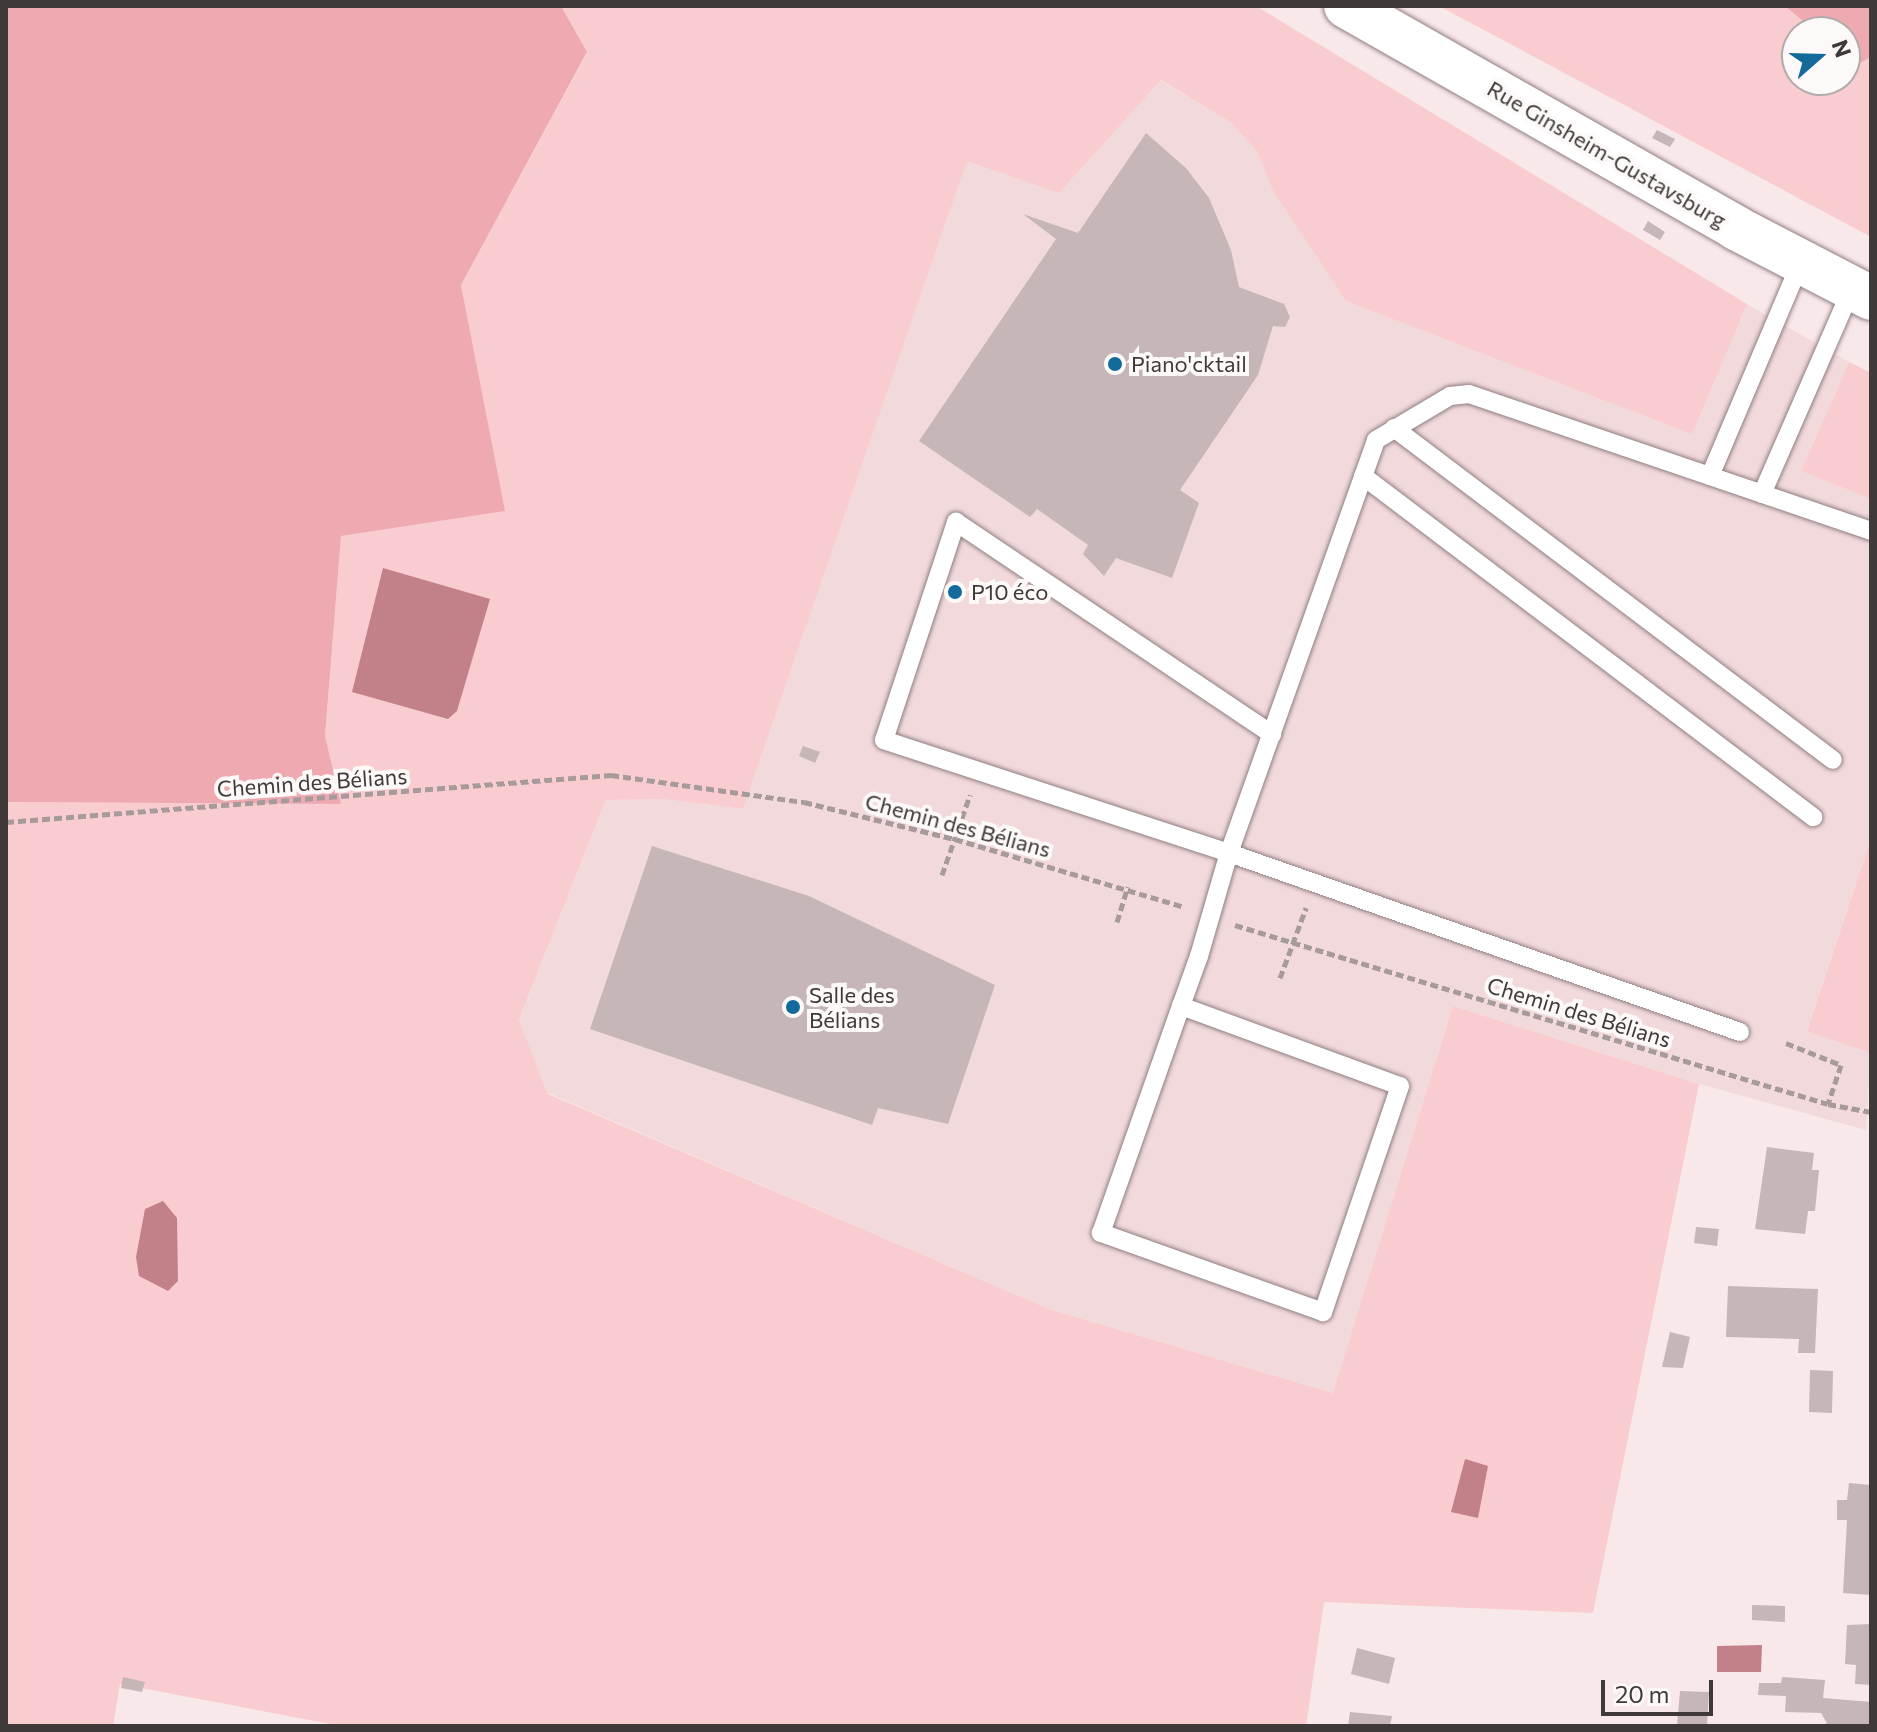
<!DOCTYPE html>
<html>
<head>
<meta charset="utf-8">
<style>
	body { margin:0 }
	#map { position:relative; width:1877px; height:1732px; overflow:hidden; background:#f9e8ea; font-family:Commissioner,sans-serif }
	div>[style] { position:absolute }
	.built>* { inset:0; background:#f2dadc }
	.green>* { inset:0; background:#f9ccd0 }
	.forest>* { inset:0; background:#eea9b1 }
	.water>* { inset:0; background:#c28088 }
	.building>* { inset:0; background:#c6b6b8 }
	.path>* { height:5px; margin-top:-2.5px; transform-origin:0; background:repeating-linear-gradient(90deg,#a69a9b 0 8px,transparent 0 12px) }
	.roads { filter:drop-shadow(0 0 2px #8f7f81) drop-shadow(0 0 2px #8f7f81) }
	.lane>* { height:18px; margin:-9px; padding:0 9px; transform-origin:9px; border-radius:9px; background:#fff }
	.secondary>* { height:44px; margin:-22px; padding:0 22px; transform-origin:22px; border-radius:22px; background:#fff }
	.dots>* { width:22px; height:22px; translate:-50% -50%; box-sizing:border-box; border:4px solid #fdf9f9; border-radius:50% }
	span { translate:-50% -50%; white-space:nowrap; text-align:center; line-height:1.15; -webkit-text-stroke:8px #fdf9f9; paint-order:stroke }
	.street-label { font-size:22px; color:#3f3939 }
	.poi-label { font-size:22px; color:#3f3939 }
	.left { translate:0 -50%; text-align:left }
	.frame { position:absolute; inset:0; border:8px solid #3f3939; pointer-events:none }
	.north { position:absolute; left:1781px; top:16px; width:80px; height:80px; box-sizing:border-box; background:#fdf9f9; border:2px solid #b1acac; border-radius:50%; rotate:70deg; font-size:22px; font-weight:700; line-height:32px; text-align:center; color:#3f3939 }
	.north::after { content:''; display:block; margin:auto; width:28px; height:36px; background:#136b9b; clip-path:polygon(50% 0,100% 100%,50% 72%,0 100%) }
	.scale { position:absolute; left:1601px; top:1680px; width:112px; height:36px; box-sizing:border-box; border:4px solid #3f3939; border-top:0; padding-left:10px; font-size:24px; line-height:28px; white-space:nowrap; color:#3f3939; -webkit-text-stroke:6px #fdf9f9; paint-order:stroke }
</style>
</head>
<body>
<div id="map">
	<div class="built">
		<div style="clip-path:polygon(1160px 80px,1230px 122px,1257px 151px,1273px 191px,1346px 301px,1691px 433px,1747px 304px,1849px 362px,1801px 471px,1871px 499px,1871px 838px,1807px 1030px,1871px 1053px,1866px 1130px,1699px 1084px,1453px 1006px,1334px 1393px,1049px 1309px,548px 1093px,519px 1021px,606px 800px,662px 799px,743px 809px,967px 160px,1059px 193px)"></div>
	</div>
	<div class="green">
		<div style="clip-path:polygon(561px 6px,1256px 6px,1747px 304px,1692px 434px,1346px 301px,1273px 191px,1257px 151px,1230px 122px,1161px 80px,1059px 193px,967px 161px,743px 809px,662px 799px,606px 800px,519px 1020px,548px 1094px,1049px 1309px,1333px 1393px,1453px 1006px,1699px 1084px,1593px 1613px,1324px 1602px,1306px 1726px,341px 1726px,120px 1684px,113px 1726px,6px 1726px,6px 802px,340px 804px,325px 736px,341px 536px,504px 511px,461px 285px,587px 53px)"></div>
		<div style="clip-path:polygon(1439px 6px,1785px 6px,1816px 32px,1797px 32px,1797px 80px,1845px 80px,1845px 60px,1853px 67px,1871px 57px,1871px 237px)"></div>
		<div style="clip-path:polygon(1849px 362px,1871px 373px,1871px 499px,1801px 471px)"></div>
		<div style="clip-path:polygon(1871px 838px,1871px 1053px,1807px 1031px)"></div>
	</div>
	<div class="forest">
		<div style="clip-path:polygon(6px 6px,561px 6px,587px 52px,461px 285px,505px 511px,341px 536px,325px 736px,341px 804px,6px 802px)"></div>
		<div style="clip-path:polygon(1785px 6px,1871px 6px,1871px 57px,1853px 67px,1845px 60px,1845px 32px,1816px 32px)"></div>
	</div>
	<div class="water">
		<div style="clip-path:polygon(383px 568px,490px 599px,457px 711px,448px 719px,352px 692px)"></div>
		<div style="clip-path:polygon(163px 1201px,177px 1218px,178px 1281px,168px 1291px,139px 1276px,136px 1257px,145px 1209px)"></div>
		<div style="clip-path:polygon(1465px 1459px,1488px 1466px,1478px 1518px,1451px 1512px)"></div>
		<div style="clip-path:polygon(1762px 1645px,1761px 1672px,1717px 1672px,1717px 1646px)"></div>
	</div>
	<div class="building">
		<div style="clip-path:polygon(1657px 130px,1675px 139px,1670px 147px,1652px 138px)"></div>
		<div style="clip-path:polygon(1146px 133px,1186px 168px,1209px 198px,1231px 250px,1239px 287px,1284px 304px,1290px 317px,1285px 327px,1273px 326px,1258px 375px,1180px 490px,1199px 503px,1172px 578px,1116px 558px,1104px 576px,1083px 554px,1088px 545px,1037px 509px,1030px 517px,919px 441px,1056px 239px,1023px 214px,1078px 233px)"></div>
		<div style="clip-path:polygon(1648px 221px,1665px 232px,1660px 240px,1643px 230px)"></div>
		<div style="clip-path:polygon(803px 746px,820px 752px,815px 763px,799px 756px)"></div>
		<div style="clip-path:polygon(652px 846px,809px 896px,995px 985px,948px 1124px,878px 1108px,872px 1125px,590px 1029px)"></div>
		<div style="clip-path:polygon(1767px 1147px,1814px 1153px,1812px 1170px,1819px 1170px,1815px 1211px,1808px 1211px,1805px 1234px,1755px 1229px)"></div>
		<div style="clip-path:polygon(1696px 1227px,1719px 1229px,1717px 1246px,1694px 1243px)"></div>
		<div style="clip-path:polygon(1728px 1286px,1818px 1289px,1815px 1353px,1798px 1353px,1799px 1339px,1726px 1337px)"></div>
		<div style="clip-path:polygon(1670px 1332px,1690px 1337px,1683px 1368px,1662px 1367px)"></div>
		<div style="clip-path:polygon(1810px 1370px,1833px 1371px,1832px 1413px,1809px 1412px)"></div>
		<div style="clip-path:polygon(1849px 1483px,1871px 1485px,1871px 1595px,1843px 1593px,1847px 1520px,1837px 1520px,1837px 1500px,1847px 1500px)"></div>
		<div style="clip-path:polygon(1752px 1605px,1785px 1606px,1785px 1622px,1752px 1620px)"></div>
		<div style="clip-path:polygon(1871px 1624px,1871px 1685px,1855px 1684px,1856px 1665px,1845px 1664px,1847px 1625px)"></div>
		<div style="clip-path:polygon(1357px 1648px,1395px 1658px,1389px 1684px,1351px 1674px)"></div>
		<div style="clip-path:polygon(123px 1677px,145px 1682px,142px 1692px,121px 1688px)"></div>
		<div style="clip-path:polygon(1782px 1677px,1825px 1680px,1823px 1698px,1871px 1702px,1871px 1726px,1822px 1726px,1827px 1723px,1821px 1713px,1785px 1712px,1786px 1696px,1758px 1695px,1759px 1683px,1781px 1683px)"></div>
		<div style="clip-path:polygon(1680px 1691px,1709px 1692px,1707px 1726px,1677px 1726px)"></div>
		<div style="clip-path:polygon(1350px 1712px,1392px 1716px,1390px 1726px,1348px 1726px)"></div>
	</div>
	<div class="path">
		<div style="left:6px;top:822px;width:607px;rotate:-4.44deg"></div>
		<div style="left:611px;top:775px;width:195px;rotate:8deg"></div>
		<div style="left:804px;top:802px;width:155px;rotate:13.8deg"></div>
		<div style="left:955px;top:839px;width:239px;rotate:16.5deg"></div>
		<div style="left:942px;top:875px;width:85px;rotate:-70.7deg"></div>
		<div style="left:1117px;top:922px;width:37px;rotate:-73deg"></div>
		<div style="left:1235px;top:925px;width:619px;rotate:16.8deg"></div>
		<div style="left:1828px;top:1104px;width:44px;rotate:10.5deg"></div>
		<div style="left:1280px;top:978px;width:75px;rotate:-69.6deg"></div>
		<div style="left:1786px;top:1043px;width:59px;rotate:21.8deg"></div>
		<div style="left:1841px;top:1065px;width:41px;rotate:108.4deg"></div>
	</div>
	<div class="roads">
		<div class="lane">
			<div style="left:1394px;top:428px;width:550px;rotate:37.1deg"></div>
			<div style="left:1363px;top:476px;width:565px;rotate:37.15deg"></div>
			<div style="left:1710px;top:476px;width:233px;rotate:-67deg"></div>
			<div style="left:1762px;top:494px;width:225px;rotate:-66.4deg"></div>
			<div style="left:1181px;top:1006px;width:233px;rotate:20.1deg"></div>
			<div style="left:1400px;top:1086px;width:239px;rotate:108.8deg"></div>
			<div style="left:1323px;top:1312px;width:236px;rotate:-160.4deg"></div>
			<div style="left:1101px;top:1233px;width:241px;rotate:-70.6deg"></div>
			<div style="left:1181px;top:1006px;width:53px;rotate:-70.2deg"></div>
			<div style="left:1199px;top:956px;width:107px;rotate:-73.8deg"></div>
			<div style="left:1229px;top:853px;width:363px;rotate:-161.9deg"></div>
			<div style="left:884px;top:740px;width:230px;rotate:-71.7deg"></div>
			<div style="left:956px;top:522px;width:381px;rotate:33.9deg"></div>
			<div style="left:1740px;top:1032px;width:541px;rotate:-160.69deg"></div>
			<div style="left:1229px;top:853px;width:438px;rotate:-70.4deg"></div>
			<div style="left:1376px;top:440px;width:86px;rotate:-30.7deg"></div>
			<div style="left:1450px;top:396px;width:19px;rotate:-6deg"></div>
			<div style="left:1469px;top:394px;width:425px;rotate:18.8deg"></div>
		</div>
		<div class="secondary">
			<div style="left:1346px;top:6px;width:449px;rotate:29.6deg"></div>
			<div style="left:1736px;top:228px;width:152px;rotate:27.4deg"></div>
		</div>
	</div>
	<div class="dots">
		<div style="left:1115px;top:364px;background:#136b9b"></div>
		<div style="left:955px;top:592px;background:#136b9b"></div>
		<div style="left:793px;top:1007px;background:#136b9b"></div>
	</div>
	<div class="street-label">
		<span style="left:1607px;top:154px;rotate:30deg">Rue Ginsheim-Gustavsburg</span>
		<span style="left:312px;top:782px;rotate:-4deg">Chemin des Bélians</span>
		<span style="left:958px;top:825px;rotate:15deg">Chemin des Bélians</span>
		<span style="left:1579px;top:1012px;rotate:17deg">Chemin des Bélians</span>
	</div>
	<div class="poi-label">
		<span class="left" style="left:1131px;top:364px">Piano'cktail</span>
		<span class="left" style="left:971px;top:592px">P10 éco</span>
		<span class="left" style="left:809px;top:1007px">Salle des<br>Bélians</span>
	</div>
	<div class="frame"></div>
	<div class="north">N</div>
	<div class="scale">20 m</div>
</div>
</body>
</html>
